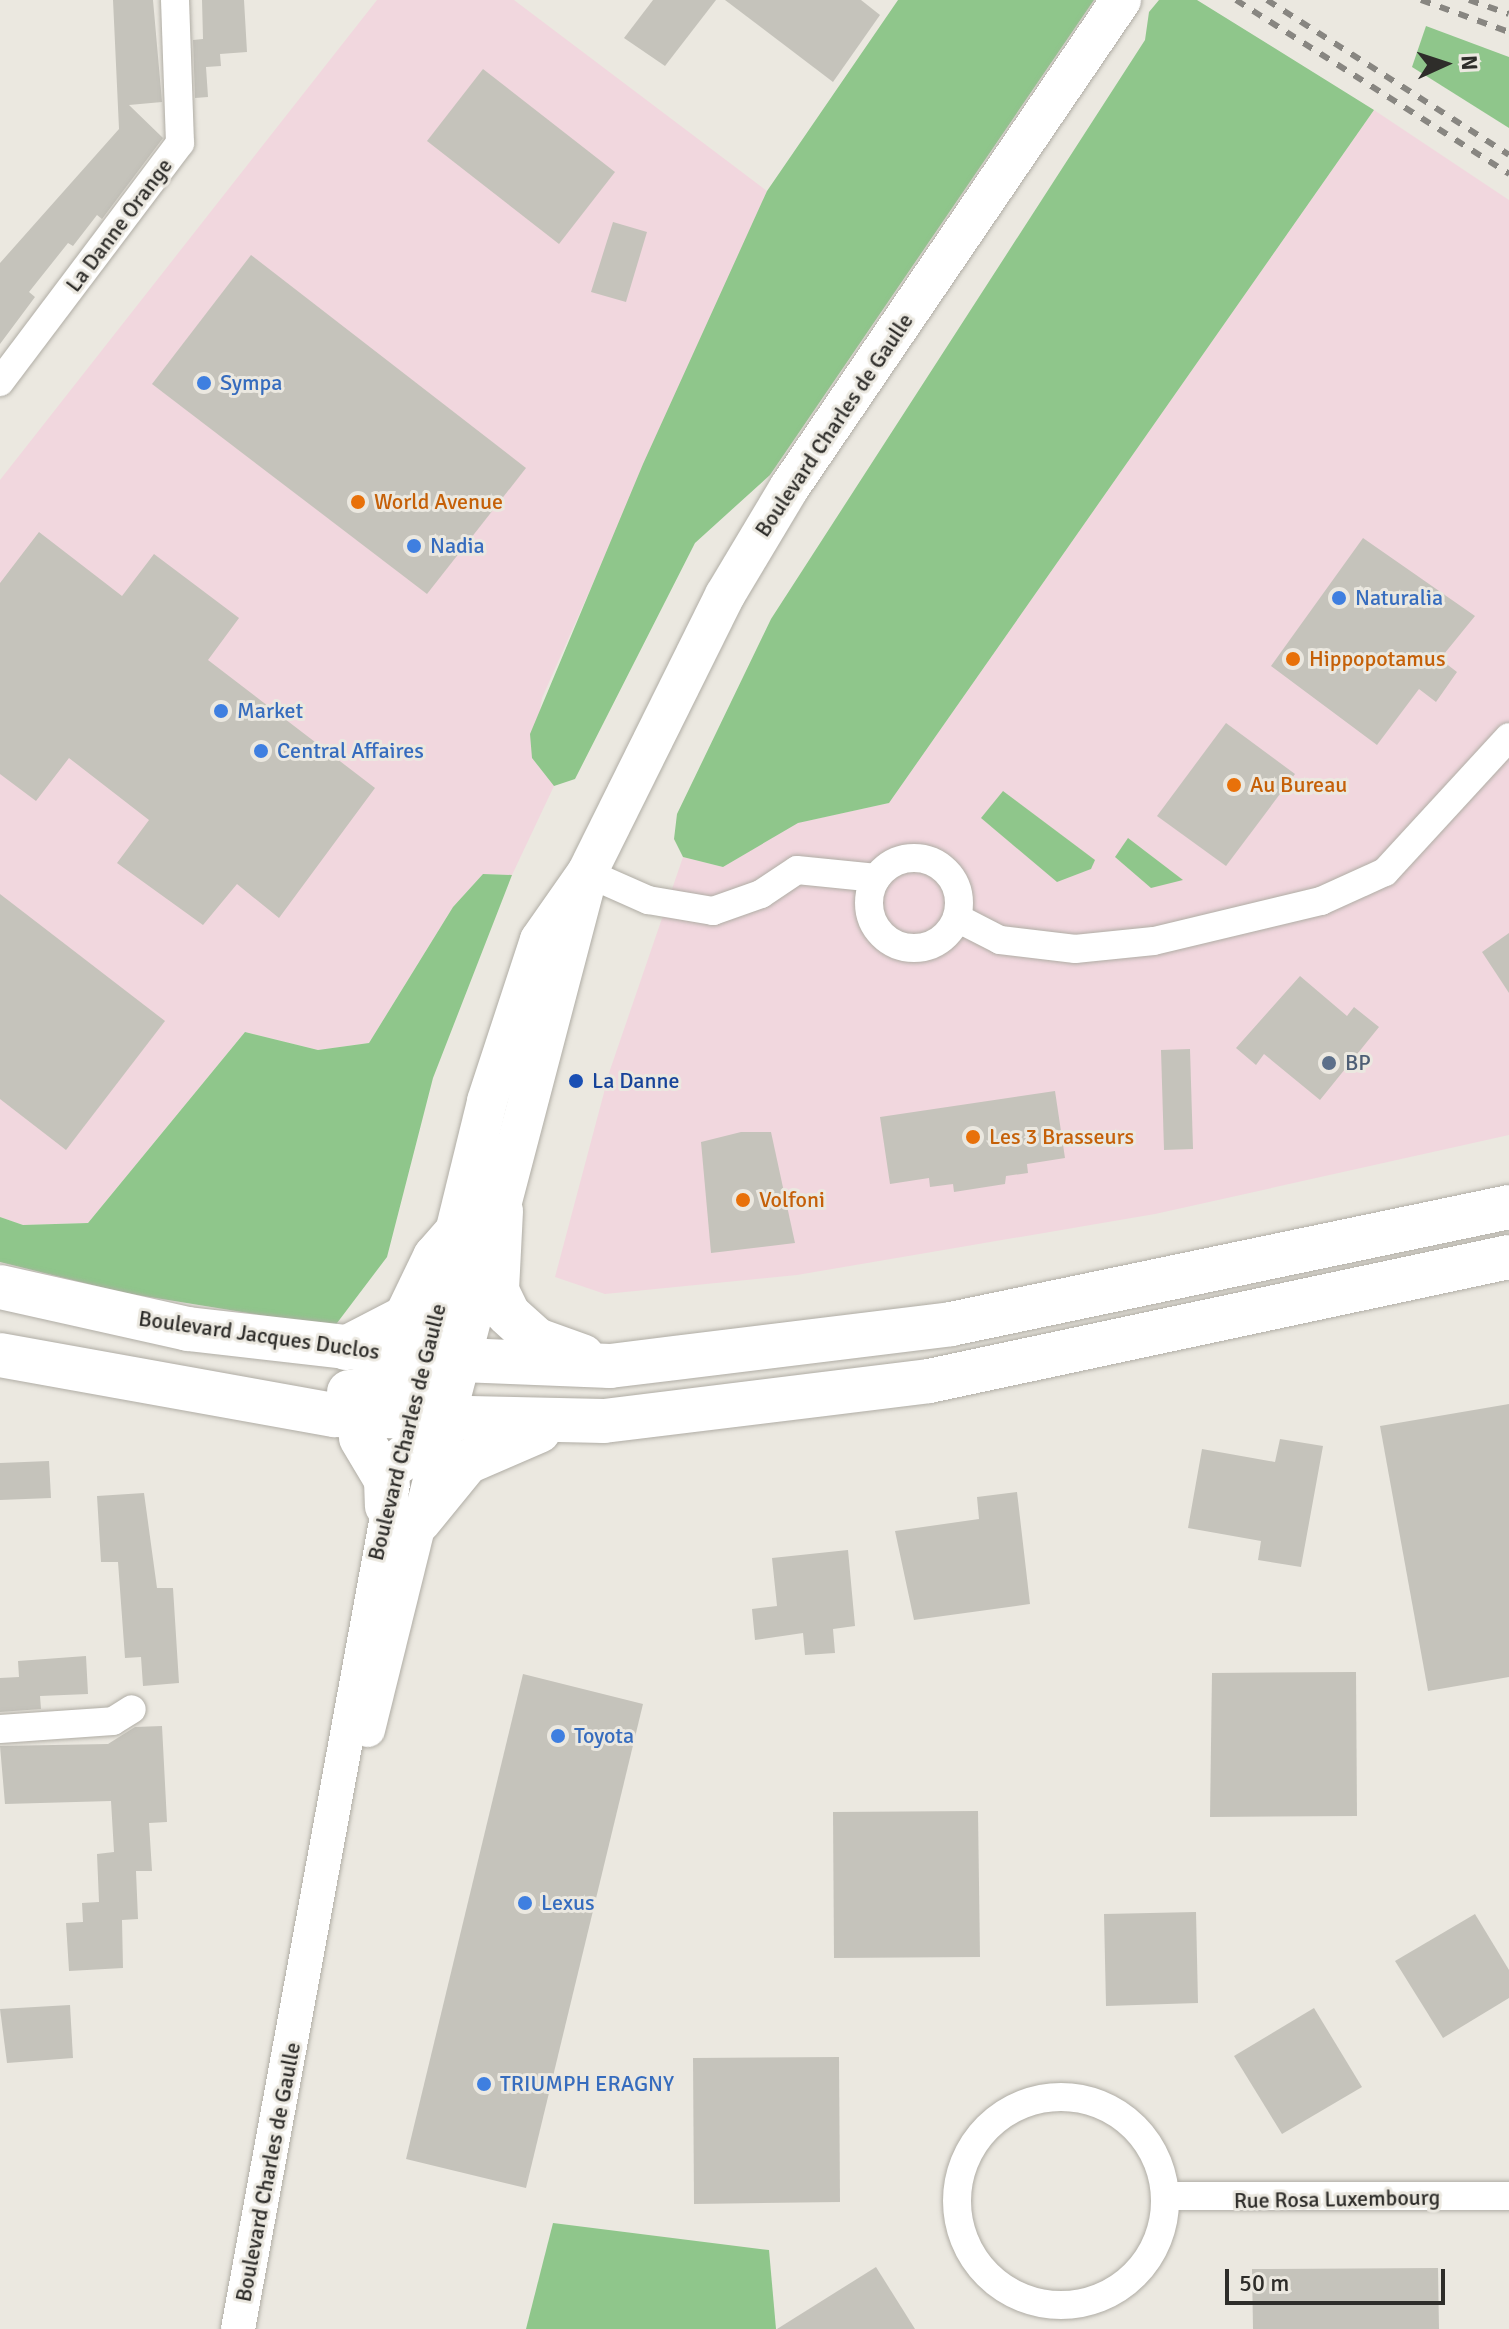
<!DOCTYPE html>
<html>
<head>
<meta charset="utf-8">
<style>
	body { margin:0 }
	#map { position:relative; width:1509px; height:2329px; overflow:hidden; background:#ebe8e0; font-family:Signika,sans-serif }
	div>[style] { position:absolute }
	.commercial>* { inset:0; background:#f1d7de }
	.green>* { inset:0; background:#8fc68b }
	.building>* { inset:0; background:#c5c3bb }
	.roads { filter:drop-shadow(0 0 2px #b0ada5) drop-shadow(0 0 2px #b0ada5) }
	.minor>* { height:28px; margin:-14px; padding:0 14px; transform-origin:14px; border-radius:14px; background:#fff }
	.minor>.ring { margin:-14px; padding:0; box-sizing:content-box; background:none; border:28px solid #fff; border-radius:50% }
	.tertiary>* { height:34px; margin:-17px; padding:0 17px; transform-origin:17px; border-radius:17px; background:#fff }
	.secondary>* { height:40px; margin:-20px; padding:0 20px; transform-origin:20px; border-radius:20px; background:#fff }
	.primary>* { height:44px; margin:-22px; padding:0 22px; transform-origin:22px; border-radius:22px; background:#fff }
	.rail>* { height:6px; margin-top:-3px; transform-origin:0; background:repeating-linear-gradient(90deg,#888681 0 10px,transparent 0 20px) }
	.dots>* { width:22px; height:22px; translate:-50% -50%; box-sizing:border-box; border:4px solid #ebe8e0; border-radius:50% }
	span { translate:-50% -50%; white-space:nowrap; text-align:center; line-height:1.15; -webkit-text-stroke:6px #ebe8e0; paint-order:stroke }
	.street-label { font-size:22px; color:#2e2d2a }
	.shop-label { font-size:22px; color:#366cbe }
	.left { translate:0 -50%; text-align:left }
	.food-label { font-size:22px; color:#c56008 }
	.service-label { font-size:22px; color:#4e5e75 }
	.transit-label { font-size:22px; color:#164399 }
	.north { position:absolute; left:1405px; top:24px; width:80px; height:80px; -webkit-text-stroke:6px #ebe8e0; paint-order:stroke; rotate:87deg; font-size:22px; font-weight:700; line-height:32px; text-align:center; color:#2e2d2a }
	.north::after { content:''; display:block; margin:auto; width:28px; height:36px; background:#2e2d2a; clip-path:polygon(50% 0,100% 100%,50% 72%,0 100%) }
	.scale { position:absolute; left:1225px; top:2269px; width:220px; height:36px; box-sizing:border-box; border:4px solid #2e2d2a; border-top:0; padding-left:10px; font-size:24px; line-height:28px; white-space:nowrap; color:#2e2d2a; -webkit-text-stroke:6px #ebe8e0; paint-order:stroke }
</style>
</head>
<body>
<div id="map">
	<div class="commercial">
		<div style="clip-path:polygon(377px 0,514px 0,767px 191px,542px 698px,532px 758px,554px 786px,512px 875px,483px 874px,453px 907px,369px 1043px,318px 1050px,245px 1032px,88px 1223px,23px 1225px,0 1217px,0 480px)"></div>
		<div style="clip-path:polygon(1374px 110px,1509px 200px,1509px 1135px,1155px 1214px,797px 1275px,605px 1294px,555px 1277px,610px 1070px,683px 857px,723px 867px,797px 823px,889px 803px)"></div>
	</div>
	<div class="green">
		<div style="clip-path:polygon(898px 0,1094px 0,770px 475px,695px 543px,575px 779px,554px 786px,532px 758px,530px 734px,643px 464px,767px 191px)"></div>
		<div style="clip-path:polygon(1159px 0,1197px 0,1374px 110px,889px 803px,798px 823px,723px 867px,683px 857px,674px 839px,677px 814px,771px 619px,1145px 40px,1149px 12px)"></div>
		<div style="clip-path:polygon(1426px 26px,1509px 57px,1509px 128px,1412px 67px)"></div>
		<div style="clip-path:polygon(1003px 791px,1095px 860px,1091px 869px,1057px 882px,981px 818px)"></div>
		<div style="clip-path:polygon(1128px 838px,1183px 880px,1151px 888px,1115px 857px)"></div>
		<div style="clip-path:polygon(483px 874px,512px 875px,433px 1078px,387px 1257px,334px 1327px,125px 1293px,0 1262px,0 1217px,23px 1225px,88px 1223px,245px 1032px,318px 1050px,369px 1043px,453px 907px)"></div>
		<div style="clip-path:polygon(553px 2223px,769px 2250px,776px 2329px,526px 2329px)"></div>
	</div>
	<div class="building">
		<div style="clip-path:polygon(113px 0,153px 0,162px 102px,129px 105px,163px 138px,102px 219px,97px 215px,73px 246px,68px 243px,29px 292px,35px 297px,0 344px,0 263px,119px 129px)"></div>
		<div style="clip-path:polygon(202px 0,244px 0,247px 52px,220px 54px,221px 66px,206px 67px,208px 97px,195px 98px,193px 40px,203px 39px)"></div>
		<div style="clip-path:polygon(653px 0,716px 0,665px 66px,624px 38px)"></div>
		<div style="clip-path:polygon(725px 0,861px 0,880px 15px,833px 82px)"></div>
		<div style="clip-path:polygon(483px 69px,615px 172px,559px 244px,427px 141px)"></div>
		<div style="clip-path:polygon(613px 222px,647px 232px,626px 302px,591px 292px)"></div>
		<div style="clip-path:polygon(251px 255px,526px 468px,427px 594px,152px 384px)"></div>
		<div style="clip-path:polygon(39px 532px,122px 596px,154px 554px,239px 618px,208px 660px,375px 788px,279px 918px,237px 884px,203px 925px,117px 863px,149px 820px,69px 758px,36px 801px,0 774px,0 583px)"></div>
		<div style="clip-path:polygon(1363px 538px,1475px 616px,1440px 659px,1457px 672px,1436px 702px,1419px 689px,1377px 745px,1271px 666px)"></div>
		<div style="clip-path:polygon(1226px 723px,1295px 774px,1226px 866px,1157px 816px)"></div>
		<div style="clip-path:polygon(0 894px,165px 1021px,66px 1150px,0 1099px)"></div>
		<div style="clip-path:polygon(1509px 933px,1509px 993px,1482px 952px)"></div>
		<div style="clip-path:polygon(1300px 976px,1347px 1016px,1354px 1007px,1379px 1027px,1320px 1100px,1264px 1054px,1256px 1065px,1236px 1048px)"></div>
		<div style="clip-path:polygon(1190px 1049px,1193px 1149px,1164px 1150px,1161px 1050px)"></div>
		<div style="clip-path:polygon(1055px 1091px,1065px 1158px,1027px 1164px,1028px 1173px,1006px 1176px,1005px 1184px,954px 1192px,953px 1184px,930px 1187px,929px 1178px,890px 1184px,880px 1117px)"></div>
		<div style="clip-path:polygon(741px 1132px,771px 1132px,795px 1243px,711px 1253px,701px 1142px)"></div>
		<div style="clip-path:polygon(1509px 1404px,1509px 1677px,1428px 1691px,1380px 1426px)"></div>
		<div style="clip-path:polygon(1280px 1439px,1323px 1446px,1301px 1567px,1258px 1560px,1261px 1541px,1188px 1528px,1202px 1449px,1275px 1462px)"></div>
		<div style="clip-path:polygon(49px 1461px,51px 1498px,0 1500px,0 1463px)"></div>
		<div style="clip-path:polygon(1017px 1492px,1030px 1604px,914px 1620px,895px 1531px,979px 1519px,977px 1497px)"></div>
		<div style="clip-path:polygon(144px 1493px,157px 1588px,173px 1588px,179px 1683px,143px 1686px,141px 1657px,125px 1658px,118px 1562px,101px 1562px,97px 1496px)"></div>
		<div style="clip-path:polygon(848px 1550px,855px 1626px,833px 1629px,835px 1653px,805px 1655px,803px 1633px,755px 1640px,752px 1609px,777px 1606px,772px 1558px)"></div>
		<div style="clip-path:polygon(86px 1656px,88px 1694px,40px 1696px,41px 1709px,0 1712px,0 1678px,19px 1677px,18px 1661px)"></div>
		<div style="clip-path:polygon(1356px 1672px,1357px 1816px,1210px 1817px,1212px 1673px)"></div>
		<div style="clip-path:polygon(523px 1674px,643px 1704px,526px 2188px,406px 2159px)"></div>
		<div style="clip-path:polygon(162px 1726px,167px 1822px,149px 1823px,152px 1871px,136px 1871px,138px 1919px,122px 1920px,123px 1968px,69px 1971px,66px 1923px,83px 1922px,82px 1903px,99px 1902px,97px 1854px,114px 1852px,111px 1801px,5px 1804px,0 1746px,108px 1744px,135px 1727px)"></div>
		<div style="clip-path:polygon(978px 1811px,980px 1957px,834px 1958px,833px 1812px)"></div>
		<div style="clip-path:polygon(1196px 1912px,1198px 2003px,1106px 2006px,1104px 1914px)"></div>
		<div style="clip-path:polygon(1475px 1914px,1509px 1970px,1509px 1998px,1443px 2038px,1395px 1961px)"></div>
		<div style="clip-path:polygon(70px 2005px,73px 2058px,7px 2063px,0 2009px)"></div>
		<div style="clip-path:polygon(1314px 2008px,1362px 2087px,1282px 2134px,1234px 2056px)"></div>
		<div style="clip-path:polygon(839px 2057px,840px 2202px,694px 2204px,693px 2058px)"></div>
		<div style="clip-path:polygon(876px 2267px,915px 2329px,777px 2329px)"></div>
		<div style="clip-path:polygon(1438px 2268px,1439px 2329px,1253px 2329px,1252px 2269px)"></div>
	</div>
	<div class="roads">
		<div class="minor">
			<div style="left:0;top:382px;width:299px;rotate:-53deg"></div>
			<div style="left:180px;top:143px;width:143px;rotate:-92deg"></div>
			<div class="ring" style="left:869px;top:858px;width:62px;height:62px"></div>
			<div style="left:587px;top:873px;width:67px;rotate:23.9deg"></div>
			<div style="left:648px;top:900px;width:66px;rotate:9.6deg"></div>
			<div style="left:713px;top:911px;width:51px;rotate:-19.5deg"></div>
			<div style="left:761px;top:894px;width:43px;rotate:-33.7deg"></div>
			<div style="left:797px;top:870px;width:80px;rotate:5.7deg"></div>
			<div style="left:957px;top:918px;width:48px;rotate:27.1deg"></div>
			<div style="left:1000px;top:940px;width:76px;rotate:6.8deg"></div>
			<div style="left:1075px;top:949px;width:79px;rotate:-5.8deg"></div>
			<div style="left:1154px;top:941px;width:172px;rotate:-13.5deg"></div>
			<div style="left:1321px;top:901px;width:70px;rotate:-24.4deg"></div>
			<div style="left:1385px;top:872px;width:183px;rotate:-47.4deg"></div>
			<div style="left:0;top:1729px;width:113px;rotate:-4deg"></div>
			<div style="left:113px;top:1721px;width:22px;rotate:-32deg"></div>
			<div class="ring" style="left:957px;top:2097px;width:180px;height:180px"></div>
			<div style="left:1166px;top:2196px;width:343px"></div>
		</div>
		<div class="tertiary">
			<div style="left:368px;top:1730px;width:316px;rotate:-76.1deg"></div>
			<div style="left:238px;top:2329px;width:859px;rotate:-79.61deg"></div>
		</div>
		<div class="secondary">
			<div style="left:417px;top:1387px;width:294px;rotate:-76.2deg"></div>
			<div style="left:487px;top:1101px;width:169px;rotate:-71.8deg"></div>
			<div style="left:540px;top:940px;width:82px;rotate:-55deg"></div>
			<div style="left:587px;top:873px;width:310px;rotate:-63.6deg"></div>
			<div style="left:725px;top:595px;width:125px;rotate:-59.1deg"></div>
			<div style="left:789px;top:488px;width:590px;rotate:-55.77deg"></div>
			<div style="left:444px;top:1423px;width:564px;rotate:-75.32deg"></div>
		</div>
		<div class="primary">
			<div style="left:501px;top:1211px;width:80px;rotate:92.9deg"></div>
			<div style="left:497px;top:1291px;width:25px;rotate:64deg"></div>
			<div style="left:508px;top:1314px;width:39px;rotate:42deg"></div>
			<div style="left:537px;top:1340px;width:48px;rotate:19.6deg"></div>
			<div style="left:0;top:1287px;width:193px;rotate:12.6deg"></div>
			<div style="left:188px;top:1329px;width:275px;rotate:6.5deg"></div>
			<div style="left:461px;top:1360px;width:149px;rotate:2.3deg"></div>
			<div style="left:610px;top:1366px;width:344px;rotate:-7deg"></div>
			<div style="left:951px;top:1324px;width:570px;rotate:-11.84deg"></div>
			<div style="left:346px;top:1348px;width:68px;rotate:-27.3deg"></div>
			<div style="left:406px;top:1317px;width:67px;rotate:-64.2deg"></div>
			<div style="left:435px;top:1257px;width:30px;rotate:-49deg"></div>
			<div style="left:0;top:1355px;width:340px;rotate:10.2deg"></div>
			<div style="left:335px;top:1415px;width:269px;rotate:1.3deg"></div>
			<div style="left:604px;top:1421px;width:327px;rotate:-7deg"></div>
			<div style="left:929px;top:1381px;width:593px;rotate:-12.07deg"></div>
			<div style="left:349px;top:1392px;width:67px;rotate:-1.7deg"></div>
			<div style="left:416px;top:1390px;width:54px;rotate:-33.7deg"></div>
			<div style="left:361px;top:1438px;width:49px;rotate:59.2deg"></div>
			<div style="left:386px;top:1480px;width:26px;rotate:88deg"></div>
			<div style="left:398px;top:1462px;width:72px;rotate:-37.7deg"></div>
			<div style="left:419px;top:1521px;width:76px;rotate:-50.9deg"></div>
			<div style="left:467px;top:1462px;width:78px;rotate:-23.3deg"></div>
		</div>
	</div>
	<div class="rail">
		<div style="left:1236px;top:0;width:324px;rotate:32.5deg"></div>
		<div style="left:1267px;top:0;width:287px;rotate:32.6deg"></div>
		<div style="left:1421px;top:0;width:94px;rotate:20deg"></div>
		<div style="left:1469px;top:0;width:42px;rotate:19.3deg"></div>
	</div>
	<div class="dots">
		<div style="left:204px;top:383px;background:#3f7fe0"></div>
		<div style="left:358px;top:502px;background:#e8710a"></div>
		<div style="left:414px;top:546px;background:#3f7fe0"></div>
		<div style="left:1339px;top:598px;background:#3f7fe0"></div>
		<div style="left:1293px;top:659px;background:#e8710a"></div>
		<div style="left:221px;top:711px;background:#3f7fe0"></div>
		<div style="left:261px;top:751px;background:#3f7fe0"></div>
		<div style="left:1234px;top:785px;background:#e8710a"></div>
		<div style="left:1329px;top:1063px;background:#5c6f8a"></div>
		<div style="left:576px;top:1081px;background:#1a4fb4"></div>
		<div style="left:973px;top:1137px;background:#e8710a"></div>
		<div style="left:743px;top:1200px;background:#e8710a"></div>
		<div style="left:558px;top:1736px;background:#3f7fe0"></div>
		<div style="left:525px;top:1903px;background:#3f7fe0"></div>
		<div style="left:484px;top:2084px;background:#3f7fe0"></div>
	</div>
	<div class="street-label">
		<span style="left:119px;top:225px;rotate:-53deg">La Danne Orange</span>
		<span style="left:834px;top:425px;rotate:-56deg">Boulevard Charles de Gaulle</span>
		<span style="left:259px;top:1335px;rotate:8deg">Boulevard Jacques Duclos</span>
		<span style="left:407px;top:1432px;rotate:-76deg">Boulevard Charles de Gaulle</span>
		<span style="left:268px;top:2172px;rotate:-79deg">Boulevard Charles de Gaulle</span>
		<span style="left:1337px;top:2199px;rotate:-1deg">Rue Rosa Luxembourg</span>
	</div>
	<div class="shop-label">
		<span class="left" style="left:220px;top:383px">Sympa</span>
		<span class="left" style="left:430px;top:546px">Nadia</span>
		<span class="left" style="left:1355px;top:598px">Naturalia</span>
		<span class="left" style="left:237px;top:711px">Market</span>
		<span class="left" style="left:277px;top:751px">Central Affaires</span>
		<span class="left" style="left:574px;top:1736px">Toyota</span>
		<span class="left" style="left:541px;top:1903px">Lexus</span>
		<span class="left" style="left:500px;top:2084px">TRIUMPH ERAGNY</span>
	</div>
	<div class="food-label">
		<span class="left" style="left:374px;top:502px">World Avenue</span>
		<span class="left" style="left:1309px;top:659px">Hippopotamus</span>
		<span class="left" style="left:1250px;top:785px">Au Bureau</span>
		<span class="left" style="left:989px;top:1137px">Les 3 Brasseurs</span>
		<span class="left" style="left:759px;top:1200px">Volfoni</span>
	</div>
	<div class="service-label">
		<span class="left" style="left:1345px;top:1063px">BP</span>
	</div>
	<div class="transit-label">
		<span class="left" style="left:592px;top:1081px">La Danne</span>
	</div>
	<div class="north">N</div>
	<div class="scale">50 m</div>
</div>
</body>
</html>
